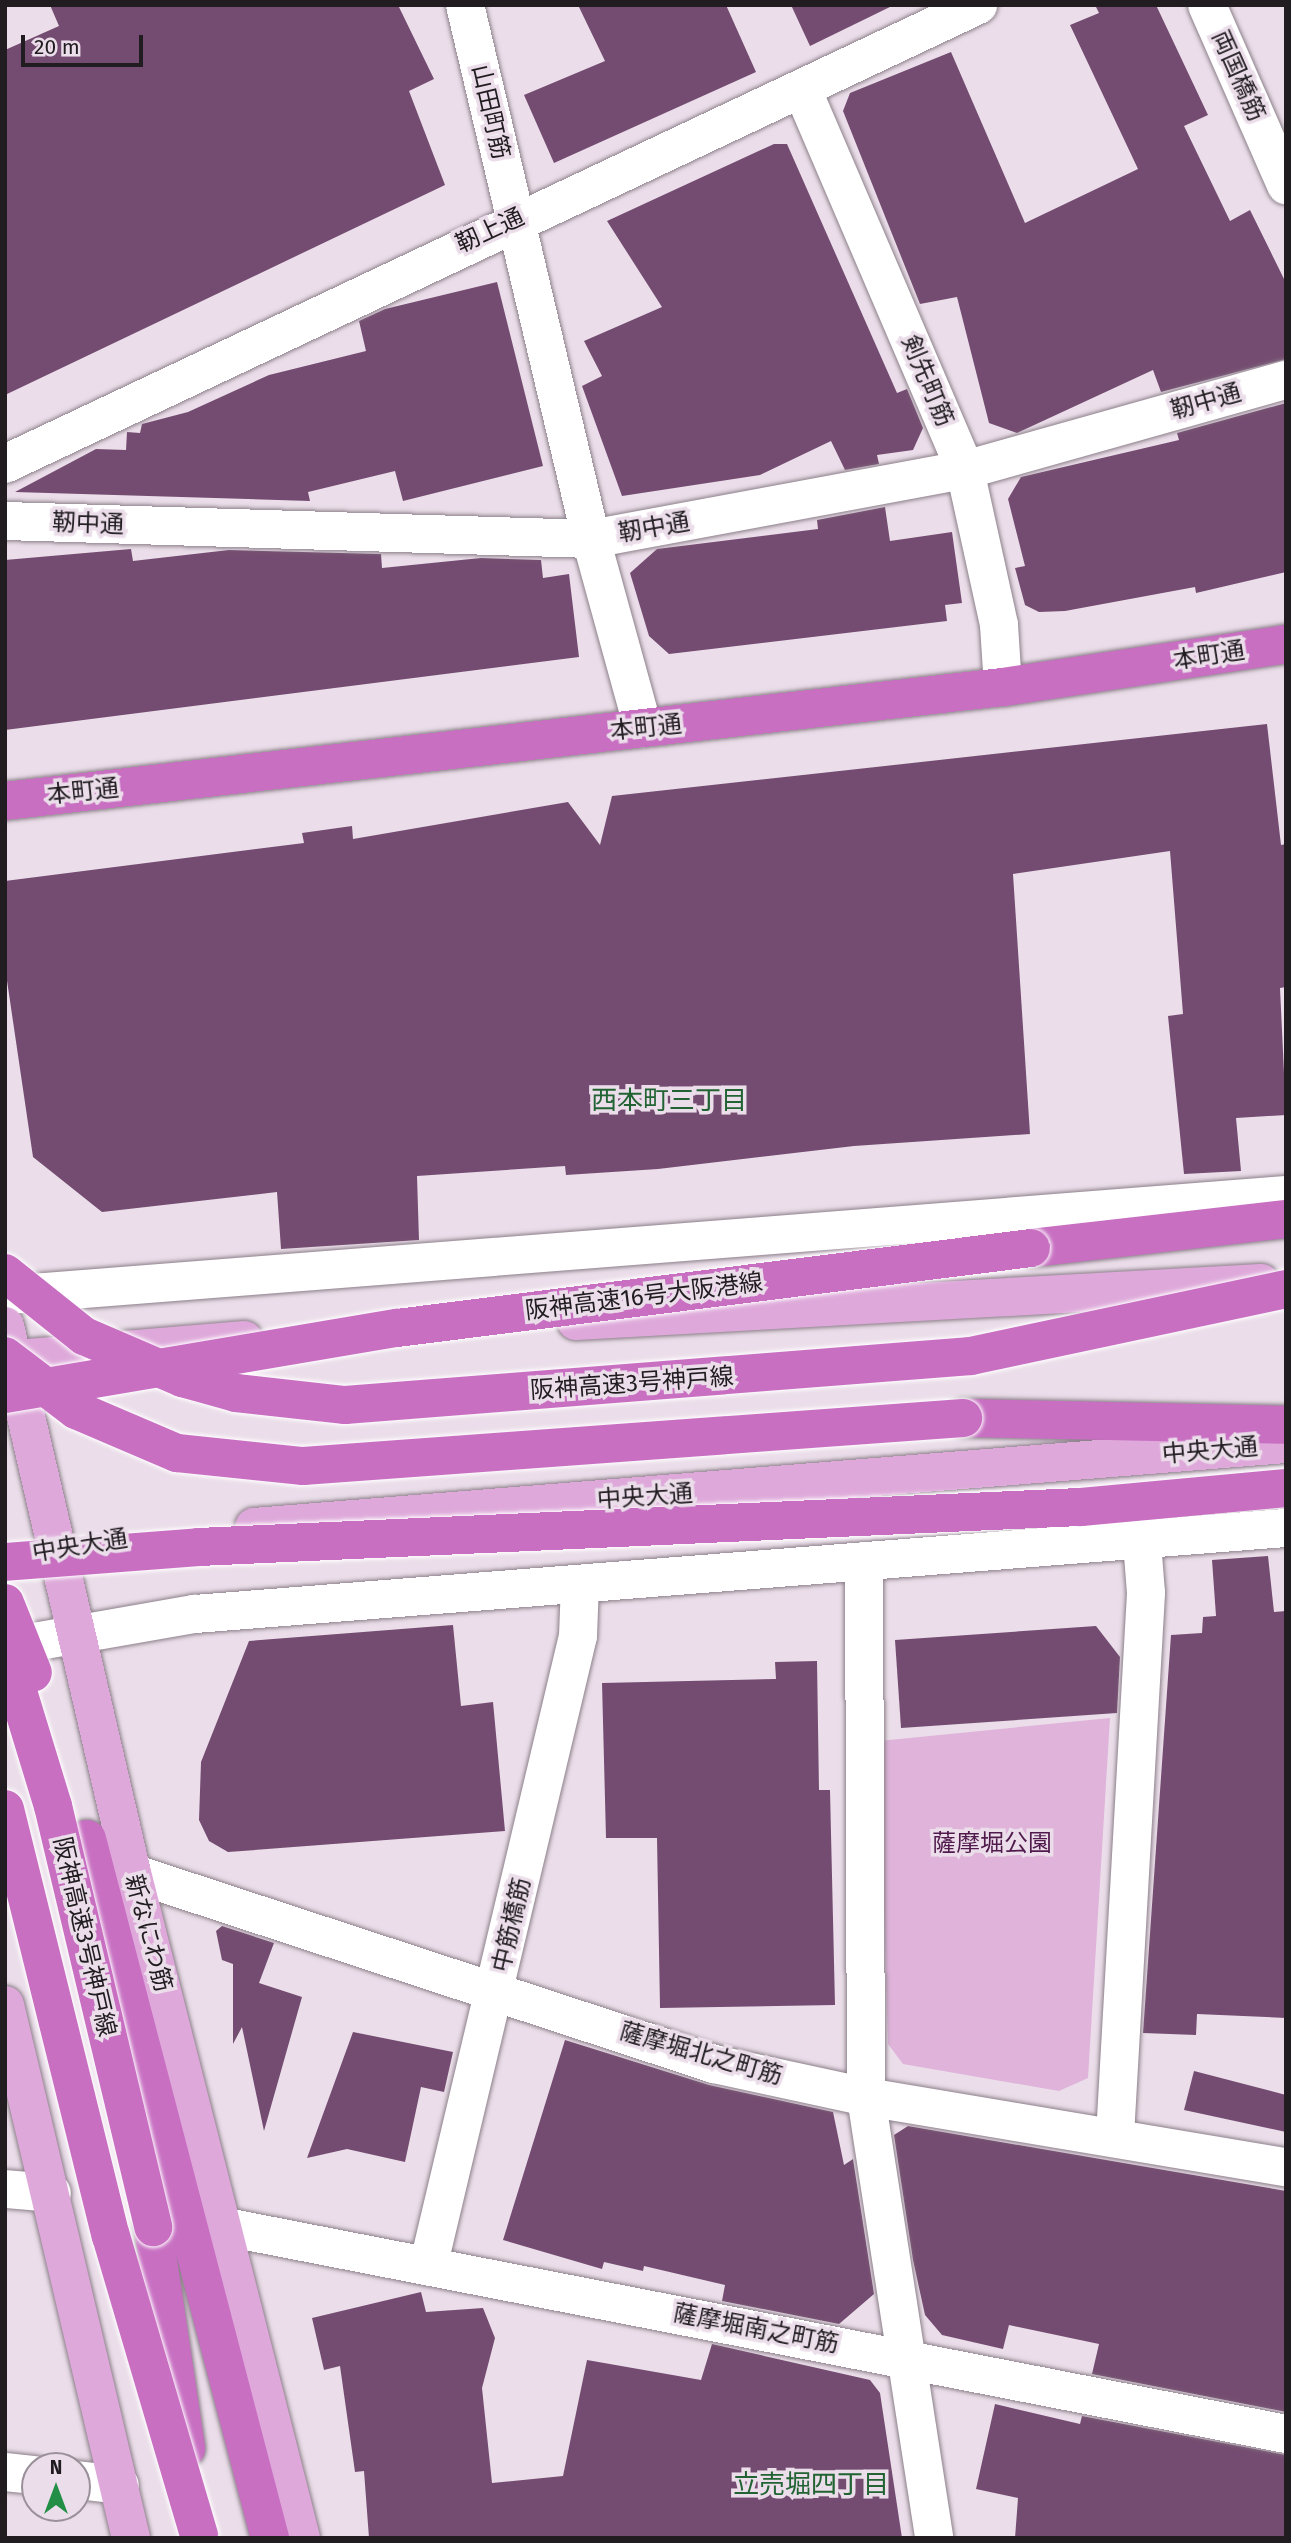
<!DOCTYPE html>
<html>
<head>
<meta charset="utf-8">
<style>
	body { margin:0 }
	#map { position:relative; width:1291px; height:2543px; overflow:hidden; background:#ebdeea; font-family:"Fira Sans","Noto Sans JP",sans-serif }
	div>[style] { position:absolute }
	.green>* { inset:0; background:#dfb3da }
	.building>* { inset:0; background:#744c71 }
	.roads { filter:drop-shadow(0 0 2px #8c808a) drop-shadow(0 0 2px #8c808a) }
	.minor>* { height:38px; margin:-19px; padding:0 19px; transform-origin:19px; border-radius:19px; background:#fff }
	.major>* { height:38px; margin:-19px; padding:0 19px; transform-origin:19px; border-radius:19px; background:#dea9da }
	.highway>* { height:38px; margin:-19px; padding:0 19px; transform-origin:19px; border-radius:19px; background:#c86fc2 }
	.bridges { filter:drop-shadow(0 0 2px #fff) drop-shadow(0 0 2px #fff) }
	.highway-bridge>* { height:38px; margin:-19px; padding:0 19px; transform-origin:19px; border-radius:19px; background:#c86fc2 }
	span { translate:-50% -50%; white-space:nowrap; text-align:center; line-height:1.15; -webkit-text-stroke:7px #ebdeea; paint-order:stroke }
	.street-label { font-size:24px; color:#201c20 }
	.park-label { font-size:24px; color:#501a4d }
	.neighbourhood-label { font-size:26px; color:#226334 }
	.frame { position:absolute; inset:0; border:7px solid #201c20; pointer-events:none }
	.north { position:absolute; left:21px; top:2452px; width:70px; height:70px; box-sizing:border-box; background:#ebdeea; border:2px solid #9a9099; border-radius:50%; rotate:0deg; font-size:19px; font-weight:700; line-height:28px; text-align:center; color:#201c20 }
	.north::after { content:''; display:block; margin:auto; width:24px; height:32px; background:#238f46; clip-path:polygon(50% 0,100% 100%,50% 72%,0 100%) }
	.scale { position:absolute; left:21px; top:35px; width:122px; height:32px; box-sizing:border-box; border:4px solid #201c20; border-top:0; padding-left:9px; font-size:21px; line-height:24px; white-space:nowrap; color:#201c20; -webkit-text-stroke:5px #ebdeea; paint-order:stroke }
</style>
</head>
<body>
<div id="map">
	<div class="green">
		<div style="clip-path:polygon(1110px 1718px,1088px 2078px,1059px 2091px,903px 2064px,888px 2044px,879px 1741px)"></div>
	</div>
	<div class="building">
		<div style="clip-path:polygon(50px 5px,398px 5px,434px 79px,409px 91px,445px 185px,5px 395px,5px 50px,59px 26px)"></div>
		<div style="clip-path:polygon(578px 5px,726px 5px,756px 72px,554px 163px,524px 95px,605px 61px)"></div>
		<div style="clip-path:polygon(791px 5px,894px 5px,810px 46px)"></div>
		<div style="clip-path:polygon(1095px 5px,1156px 5px,1208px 115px,1184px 126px,1230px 221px,1250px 210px,1286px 283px,1286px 359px,1161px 392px,1153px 370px,1017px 433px,989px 423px,957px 297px,920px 304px,843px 111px,850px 93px,951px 52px,1025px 223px,1138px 169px,1070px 25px,1099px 13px)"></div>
		<div style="clip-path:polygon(774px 144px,787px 144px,897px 393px,907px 389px,923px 428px,913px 450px,877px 455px,879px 464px,845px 470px,831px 441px,760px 475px,622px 496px,582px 386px,602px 376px,584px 341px,662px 307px,607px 221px)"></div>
		<div style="clip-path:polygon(497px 282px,543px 466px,403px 501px,395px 471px,308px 492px,310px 501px,15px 492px,96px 449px,126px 450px,127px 432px,140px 433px,142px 424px,188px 412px,269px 375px,366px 351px,359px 321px,385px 309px)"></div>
		<div style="clip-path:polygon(1286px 403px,1286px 572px,1196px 593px,1195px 587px,1065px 611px,1039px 612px,1025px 605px,1015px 568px,1025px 566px,1008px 499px,1021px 477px,1179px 440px,1177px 433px)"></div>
		<div style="clip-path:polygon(885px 507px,890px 541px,952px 532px,962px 603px,945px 605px,947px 621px,669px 654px,649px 636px,630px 573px,657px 549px,818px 529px,817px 520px)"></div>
		<div style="clip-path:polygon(131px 549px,133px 561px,229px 550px,381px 554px,382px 568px,481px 558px,541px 560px,543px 578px,569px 574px,579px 657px,5px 730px,5px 560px)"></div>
		<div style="clip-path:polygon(1267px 724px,1281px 845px,1286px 844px,1286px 987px,1280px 988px,1286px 1115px,1236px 1118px,1241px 1171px,1184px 1174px,1168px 1016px,1183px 1014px,1170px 851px,1013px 874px,1030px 1134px,854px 1146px,658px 1169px,566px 1175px,565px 1166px,417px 1176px,419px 1240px,281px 1249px,277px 1192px,102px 1212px,33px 1157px,5px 967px,5px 881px,304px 843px,302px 833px,352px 826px,353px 839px,568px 802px,600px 845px,612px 796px)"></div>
		<div style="clip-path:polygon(1268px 1556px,1274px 1612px,1286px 1611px,1286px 2018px,1197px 2014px,1196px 2035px,1143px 2033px,1171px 1635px,1202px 1633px,1203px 1617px,1216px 1616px,1212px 1560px)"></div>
		<div style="clip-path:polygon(453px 1625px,461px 1706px,493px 1702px,505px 1831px,228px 1852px,209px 1841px,199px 1820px,201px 1762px,249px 1641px)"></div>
		<div style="clip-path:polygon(1096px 1626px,1120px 1657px,1117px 1713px,901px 1728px,895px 1640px)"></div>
		<div style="clip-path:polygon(817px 1661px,819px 1790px,830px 1790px,835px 2005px,660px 2008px,657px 1838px,606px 1838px,602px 1683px,776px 1679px,775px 1662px)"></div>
		<div style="clip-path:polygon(222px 1926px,274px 1943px,259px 1983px,302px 1997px,264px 2131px,242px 2027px,233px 2044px,233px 1964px,222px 1960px,216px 1931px)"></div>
		<div style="clip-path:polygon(353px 2032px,453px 2052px,444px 2092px,421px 2087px,405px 2162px,347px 2149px,307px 2158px)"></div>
		<div style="clip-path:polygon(565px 2040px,709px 2085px,833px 2112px,844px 2165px,853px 2159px,874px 2294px,839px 2324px,722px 2301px,725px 2285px,644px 2266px,643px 2271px,604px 2262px,602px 2269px,503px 2240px)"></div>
		<div style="clip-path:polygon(1194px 2071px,1286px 2095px,1286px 2132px,1184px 2110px)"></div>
		<div style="clip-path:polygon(908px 2126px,1286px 2191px,1286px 2412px,1092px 2374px,1099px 2344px,1009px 2325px,1003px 2349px,942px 2335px,925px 2315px,913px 2260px,894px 2135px)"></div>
		<div style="clip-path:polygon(421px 2292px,426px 2312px,483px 2308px,495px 2338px,482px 2388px,492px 2483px,563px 2476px,587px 2360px,701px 2380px,712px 2344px,870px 2380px,880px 2393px,902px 2538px,369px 2538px,364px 2471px,355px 2472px,340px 2366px,324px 2370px,312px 2318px)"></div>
		<div style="clip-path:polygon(995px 2404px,1080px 2424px,1082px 2416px,1286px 2455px,1286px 2538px,1015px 2538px,1018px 2498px,976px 2489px)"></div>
	</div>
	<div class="roads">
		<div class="minor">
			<div style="left:465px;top:5px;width:549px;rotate:76.72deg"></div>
			<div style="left:591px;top:539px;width:196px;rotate:74.6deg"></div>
			<div style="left:1207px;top:5px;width:197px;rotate:66.3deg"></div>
			<div style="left:802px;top:89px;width:414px;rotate:66.8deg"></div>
			<div style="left:965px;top:470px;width:159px;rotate:77.6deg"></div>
			<div style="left:999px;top:625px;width:62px;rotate:86.3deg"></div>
			<div style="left:5px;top:464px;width:1076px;rotate:-25.25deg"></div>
			<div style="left:5px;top:521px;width:586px;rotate:1.76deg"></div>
			<div style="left:591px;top:539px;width:380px;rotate:-10.5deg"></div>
			<div style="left:965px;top:470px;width:333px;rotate:-15.7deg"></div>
			<div style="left:7px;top:1295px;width:1283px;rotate:-4.47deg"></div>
			<div style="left:864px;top:1561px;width:536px;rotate:89.79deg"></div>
			<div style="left:866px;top:2097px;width:446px;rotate:81.2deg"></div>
			<div style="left:5px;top:1647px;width:193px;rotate:-9.9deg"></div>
			<div style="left:195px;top:1614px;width:1094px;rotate:-4.51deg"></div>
			<div style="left:132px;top:1873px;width:613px;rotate:18.17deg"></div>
			<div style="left:714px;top:2064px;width:156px;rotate:12.2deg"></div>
			<div style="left:866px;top:2097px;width:426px;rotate:9.5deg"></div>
			<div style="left:1115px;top:2136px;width:544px;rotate:-86.73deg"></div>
			<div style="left:1146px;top:1593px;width:51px;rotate:-94.5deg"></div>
			<div style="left:5px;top:2189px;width:47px;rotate:4.9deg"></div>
			<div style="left:226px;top:2227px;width:1080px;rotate:11.05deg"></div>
			<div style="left:429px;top:2263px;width:644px;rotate:-76.63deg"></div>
			<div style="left:578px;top:1636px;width:52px;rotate:-87.8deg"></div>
			<div style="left:5px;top:2472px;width:30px;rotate:6deg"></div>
			<div style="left:77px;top:2480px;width:43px;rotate:6.6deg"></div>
		</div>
		<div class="major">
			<div style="left:576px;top:1321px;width:686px;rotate:-3.18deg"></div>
			<div style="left:5px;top:1326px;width:562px;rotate:76.93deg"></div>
			<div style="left:132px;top:1873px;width:686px;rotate:75.74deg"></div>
			<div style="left:5px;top:1360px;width:240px;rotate:-4.8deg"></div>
			<div style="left:254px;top:1527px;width:1035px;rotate:-4.6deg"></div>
			<div style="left:5px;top:2005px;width:548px;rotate:76.7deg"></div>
		</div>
		<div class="highway">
			<div style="left:5px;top:801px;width:1004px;rotate:-6.52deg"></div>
			<div style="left:1003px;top:687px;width:286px;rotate:-8.6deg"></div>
			<div style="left:1031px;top:1248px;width:257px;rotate:-6.5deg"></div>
			<div style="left:963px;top:1418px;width:323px;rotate:1.2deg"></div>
			<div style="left:87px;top:1839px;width:723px;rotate:75.33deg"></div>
			<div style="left:153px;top:2227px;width:224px;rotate:81.5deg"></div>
		</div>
	</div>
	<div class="bridges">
		<div class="highway-bridge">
			<div style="left:5px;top:1273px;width:101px;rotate:38.6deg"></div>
			<div style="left:84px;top:1336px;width:107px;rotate:23.2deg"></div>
			<div style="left:182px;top:1378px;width:56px;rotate:15.5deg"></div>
			<div style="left:236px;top:1393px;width:110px;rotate:6.3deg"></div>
			<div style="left:345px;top:1405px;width:628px;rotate:-4.48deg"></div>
			<div style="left:971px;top:1356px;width:322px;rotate:-12deg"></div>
			<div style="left:5px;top:1356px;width:89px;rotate:37.3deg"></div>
			<div style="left:76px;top:1410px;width:110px;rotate:23.1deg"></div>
			<div style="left:177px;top:1453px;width:127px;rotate:5.9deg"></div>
			<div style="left:303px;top:1466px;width:662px;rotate:-4.16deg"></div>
			<div style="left:5px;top:1394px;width:398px;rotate:-9.6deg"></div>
			<div style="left:397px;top:1328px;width:639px;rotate:-7.19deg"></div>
			<div style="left:5px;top:1562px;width:195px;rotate:-4.4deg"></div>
			<div style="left:199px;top:1547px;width:883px;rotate:-2.6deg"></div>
			<div style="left:1081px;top:1507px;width:206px;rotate:-5.3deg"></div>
			<div style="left:5px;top:1603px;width:75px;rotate:68.2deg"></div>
			<div style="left:5px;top:1649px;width:164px;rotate:73deg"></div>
			<div style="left:53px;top:1806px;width:433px;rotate:76.6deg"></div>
			<div style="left:5px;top:1809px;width:440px;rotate:76.1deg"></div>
			<div style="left:111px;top:2236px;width:312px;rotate:73.6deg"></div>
		</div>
	</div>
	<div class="street-label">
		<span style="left:1238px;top:76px;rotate:66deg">両国橋筋</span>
		<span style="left:490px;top:112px;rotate:77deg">山田町筋</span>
		<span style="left:490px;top:231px;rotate:-25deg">靭上通</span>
		<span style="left:927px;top:381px;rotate:67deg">剣先町筋</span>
		<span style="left:1206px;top:402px;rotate:-16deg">靭中通</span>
		<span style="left:88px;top:524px;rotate:2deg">靭中通</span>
		<span style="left:654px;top:528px;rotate:-10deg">靭中通</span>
		<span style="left:1209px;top:656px;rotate:-9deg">本町通</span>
		<span style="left:646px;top:728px;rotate:-6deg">本町通</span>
		<span style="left:83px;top:792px;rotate:-6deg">本町通</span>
		<span style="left:644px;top:1297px;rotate:-7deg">阪神高速16号大阪港線</span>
		<span style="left:632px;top:1384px;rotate:-4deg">阪神高速3号神戸線</span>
		<span style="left:1210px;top:1451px;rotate:-5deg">中央大通</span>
		<span style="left:645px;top:1497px;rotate:-4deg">中央大通</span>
		<span style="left:80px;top:1546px;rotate:-9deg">中央大通</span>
		<span style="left:512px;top:1925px;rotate:-77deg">中筋橋筋</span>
		<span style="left:148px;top:1933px;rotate:75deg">新なにわ筋</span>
		<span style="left:84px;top:1937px;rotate:77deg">阪神高速3号神戸線</span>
		<span style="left:701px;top:2054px;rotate:16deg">薩摩堀北之町筋</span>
		<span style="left:756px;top:2329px;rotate:11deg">薩摩堀南之町筋</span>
	</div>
	<div class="park-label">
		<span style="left:992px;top:1844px">薩摩堀公園</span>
	</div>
	<div class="neighbourhood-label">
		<span style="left:669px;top:1101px">西本町三丁目</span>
		<span style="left:811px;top:2485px">立売堀四丁目</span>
	</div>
	<div class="frame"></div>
	<div class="north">N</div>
	<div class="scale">20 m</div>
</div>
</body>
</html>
